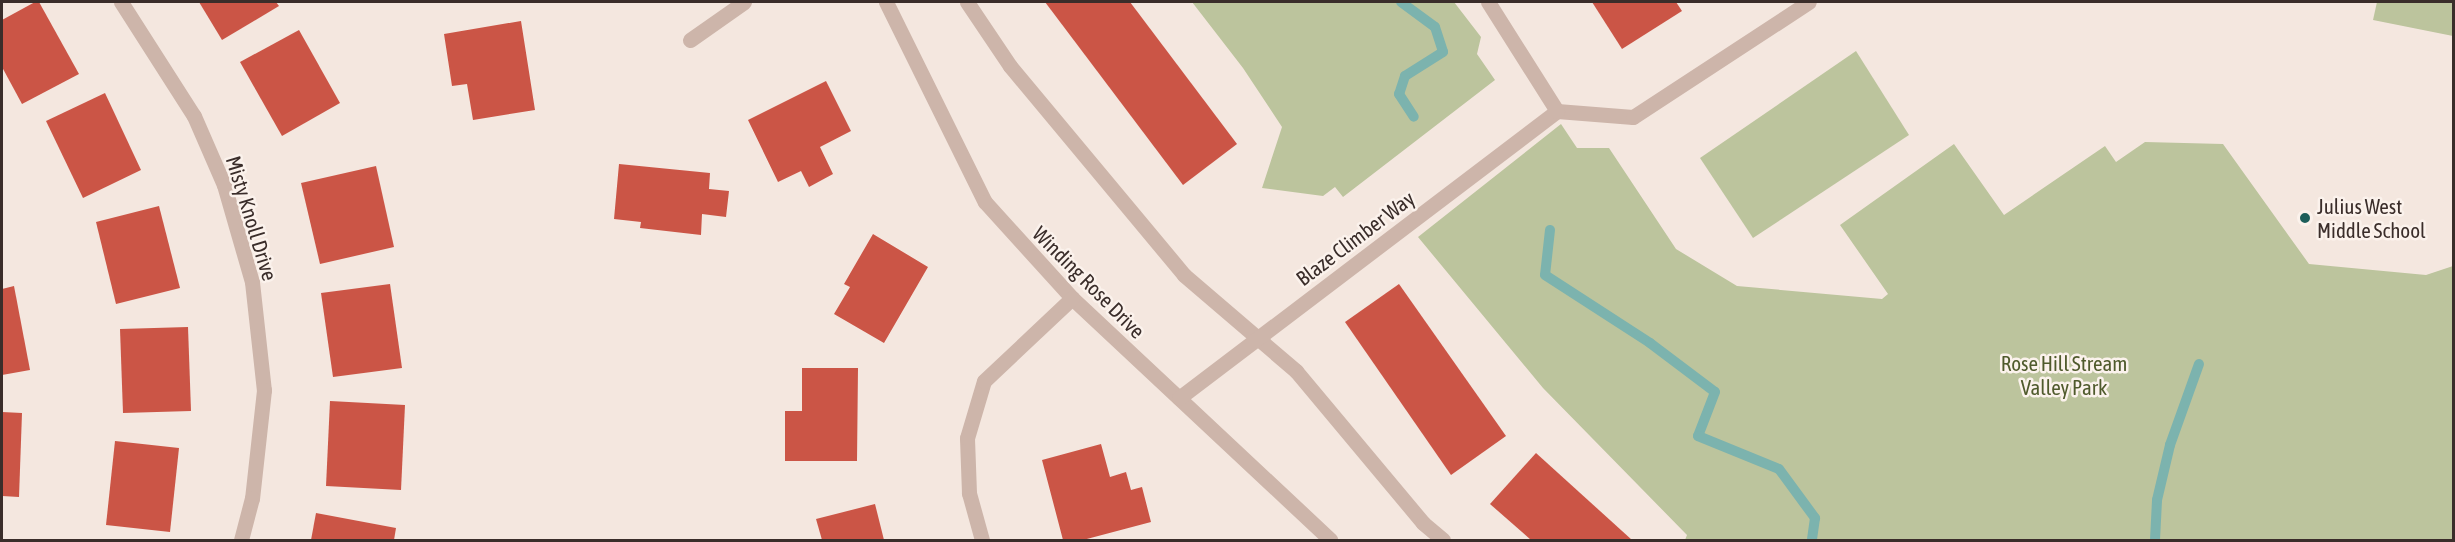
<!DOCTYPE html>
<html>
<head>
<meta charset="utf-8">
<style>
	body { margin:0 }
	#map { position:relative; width:2455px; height:542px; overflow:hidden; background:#f4e7df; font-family:"Asap Condensed",sans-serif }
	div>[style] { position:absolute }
	.green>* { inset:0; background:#bcc49d }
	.stream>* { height:10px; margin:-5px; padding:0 5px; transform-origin:5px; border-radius:5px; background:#7cb3ae }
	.building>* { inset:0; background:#cb5546 }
	.minor>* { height:15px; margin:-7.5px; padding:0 7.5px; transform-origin:7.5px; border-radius:7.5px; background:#cdb5aa }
	.dots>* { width:16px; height:16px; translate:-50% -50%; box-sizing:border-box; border:3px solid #fbf2ec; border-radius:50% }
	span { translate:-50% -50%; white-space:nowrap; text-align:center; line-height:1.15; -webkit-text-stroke:5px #fbf2ec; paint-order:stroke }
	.poi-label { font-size:21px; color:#3a2d2a }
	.left { translate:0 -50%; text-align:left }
	.street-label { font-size:21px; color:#3a2d2a }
	.park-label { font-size:21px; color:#4f5a2c }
	.frame { position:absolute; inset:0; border:3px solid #3a2d2a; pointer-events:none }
</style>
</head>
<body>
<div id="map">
	<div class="green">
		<div style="clip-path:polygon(1192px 2px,1454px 2px,1481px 37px,1477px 54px,1495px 80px,1343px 197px,1335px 187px,1323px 196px,1262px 188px,1282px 127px,1243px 68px)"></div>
		<div style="clip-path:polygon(2377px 2px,2453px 2px,2453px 36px,2373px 20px)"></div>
		<div style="clip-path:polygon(1856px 51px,1909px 135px,1753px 238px,1700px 158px)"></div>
		<div style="clip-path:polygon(1561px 124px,1577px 148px,1609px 148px,1676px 249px,1737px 286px,1882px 299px,1888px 294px,1840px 225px,1954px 144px,2004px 215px,2105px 146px,2116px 162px,2145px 142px,2223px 144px,2309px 264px,2426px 275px,2453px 266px,2453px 540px,1685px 540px,1687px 535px,1543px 388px,1418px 237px)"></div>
	</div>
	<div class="stream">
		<div style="left:1401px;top:2px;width:42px;rotate:36.3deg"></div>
		<div style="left:1435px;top:27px;width:26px;rotate:72deg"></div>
		<div style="left:1443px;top:52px;width:45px;rotate:147.7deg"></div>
		<div style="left:1405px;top:76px;width:19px;rotate:108deg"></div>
		<div style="left:1399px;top:94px;width:27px;rotate:57deg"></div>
		<div style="left:1550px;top:230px;width:45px;rotate:96.3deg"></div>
		<div style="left:1545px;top:275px;width:125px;rotate:32.9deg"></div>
		<div style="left:1650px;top:343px;width:81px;rotate:37deg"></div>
		<div style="left:1715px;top:392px;width:47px;rotate:111.1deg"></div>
		<div style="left:1698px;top:436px;width:87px;rotate:22.2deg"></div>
		<div style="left:1779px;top:469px;width:61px;rotate:53.7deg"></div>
		<div style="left:1815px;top:518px;width:22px;rotate:98deg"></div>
		<div style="left:2155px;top:540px;width:40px;rotate:-87.1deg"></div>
		<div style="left:2157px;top:500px;width:57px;rotate:-76.7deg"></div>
		<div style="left:2170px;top:445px;width:86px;rotate:-70.3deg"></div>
	</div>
	<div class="building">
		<div style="clip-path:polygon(35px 2px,39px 2px,79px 74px,22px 104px,2px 67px,2px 20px)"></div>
		<div style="clip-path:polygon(199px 2px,276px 2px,279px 6px,222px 40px)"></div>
		<div style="clip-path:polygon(1045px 2px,1130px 2px,1237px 144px,1183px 185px)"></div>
		<div style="clip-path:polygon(1592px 2px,1676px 2px,1682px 11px,1622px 49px)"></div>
		<div style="clip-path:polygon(521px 21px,535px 110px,473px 120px,467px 84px,452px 86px,444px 34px)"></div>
		<div style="clip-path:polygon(299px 30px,340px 103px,282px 136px,240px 62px)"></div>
		<div style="clip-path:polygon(826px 81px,851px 131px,820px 147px,833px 174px,809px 187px,801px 171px,778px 182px,748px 120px)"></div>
		<div style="clip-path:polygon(105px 93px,141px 170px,83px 198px,46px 121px)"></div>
		<div style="clip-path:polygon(619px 164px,710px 173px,709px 189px,729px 191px,726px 217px,702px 214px,701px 235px,640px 228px,641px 222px,614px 219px)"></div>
		<div style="clip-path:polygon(376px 166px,394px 247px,320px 264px,301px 183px)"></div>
		<div style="clip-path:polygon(159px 206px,180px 288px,116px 304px,96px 222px)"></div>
		<div style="clip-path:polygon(873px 234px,928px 267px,884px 343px,834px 314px,850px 287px,844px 284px)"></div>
		<div style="clip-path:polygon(390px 284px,402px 368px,333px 377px,321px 293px)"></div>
		<div style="clip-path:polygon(1399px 284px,1506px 436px,1451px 475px,1345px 322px)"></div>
		<div style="clip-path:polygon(14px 286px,30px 370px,2px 375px,2px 289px)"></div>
		<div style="clip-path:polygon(188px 327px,191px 411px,123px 413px,120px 329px)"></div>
		<div style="clip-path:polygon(802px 368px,858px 368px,857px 461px,785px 461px,785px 411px,802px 411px)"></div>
		<div style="clip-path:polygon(330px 401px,405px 405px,401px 490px,326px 486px)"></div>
		<div style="clip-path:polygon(2px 412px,22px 413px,19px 497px,2px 496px)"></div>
		<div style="clip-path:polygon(115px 441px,179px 448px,170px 532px,106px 525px)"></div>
		<div style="clip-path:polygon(1101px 444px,1110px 477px,1126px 472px,1131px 490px,1142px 487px,1151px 522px,1083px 540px,1063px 540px,1042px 460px)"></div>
		<div style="clip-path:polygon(1536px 453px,1632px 540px,1531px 540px,1490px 504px)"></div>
		<div style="clip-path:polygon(875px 504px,884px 540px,822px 540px,816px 519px)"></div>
		<div style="clip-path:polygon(316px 513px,396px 528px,394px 540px,311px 540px)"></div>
	</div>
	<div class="minor">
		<div style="left:121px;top:2px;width:135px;rotate:57.4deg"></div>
		<div style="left:194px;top:116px;width:75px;rotate:66.5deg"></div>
		<div style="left:224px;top:185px;width:101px;rotate:73.9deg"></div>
		<div style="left:252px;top:282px;width:109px;rotate:83.7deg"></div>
		<div style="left:264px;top:390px;width:109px;rotate:96.3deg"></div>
		<div style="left:252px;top:498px;width:43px;rotate:104.7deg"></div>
		<div style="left:886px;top:2px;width:223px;rotate:63.7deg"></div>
		<div style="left:985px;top:202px;width:130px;rotate:47.8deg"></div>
		<div style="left:1072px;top:298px;width:354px;rotate:43.1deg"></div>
		<div style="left:967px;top:2px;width:77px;rotate:56.1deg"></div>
		<div style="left:1010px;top:66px;width:272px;rotate:50.2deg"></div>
		<div style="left:1184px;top:275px;width:148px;rotate:40.6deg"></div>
		<div style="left:1296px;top:371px;width:198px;rotate:50.1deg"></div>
		<div style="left:1423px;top:523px;width:26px;rotate:40deg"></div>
		<div style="left:690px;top:40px;width:66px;rotate:-35.1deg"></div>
		<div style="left:1557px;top:111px;width:76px;rotate:4.5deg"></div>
		<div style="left:1633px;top:117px;width:210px;rotate:-33.2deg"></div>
		<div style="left:1179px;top:398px;width:475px;rotate:-37.2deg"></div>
		<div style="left:1557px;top:111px;width:129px;rotate:-122.3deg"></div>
		<div style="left:982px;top:540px;width:49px;rotate:-105.5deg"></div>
		<div style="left:969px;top:493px;width:55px;rotate:-92.1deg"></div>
		<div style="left:967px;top:438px;width:59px;rotate:-73.4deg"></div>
		<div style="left:984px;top:381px;width:121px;rotate:-43.3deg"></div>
	</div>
	<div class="dots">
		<div style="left:2305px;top:218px;background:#1d5e5a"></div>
	</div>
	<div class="poi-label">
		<span class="left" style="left:2317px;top:218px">Julius West<br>Middle School</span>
	</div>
	<div class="street-label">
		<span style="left:252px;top:218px;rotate:73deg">Misty Knoll Drive</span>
		<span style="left:1355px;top:238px;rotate:-37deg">Blaze Climber Way</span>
		<span style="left:1089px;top:282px;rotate:45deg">Winding Rose Drive</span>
	</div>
	<div class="park-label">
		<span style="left:2064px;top:375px">Rose Hill Stream<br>Valley Park</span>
	</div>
	<div class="frame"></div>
</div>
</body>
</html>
